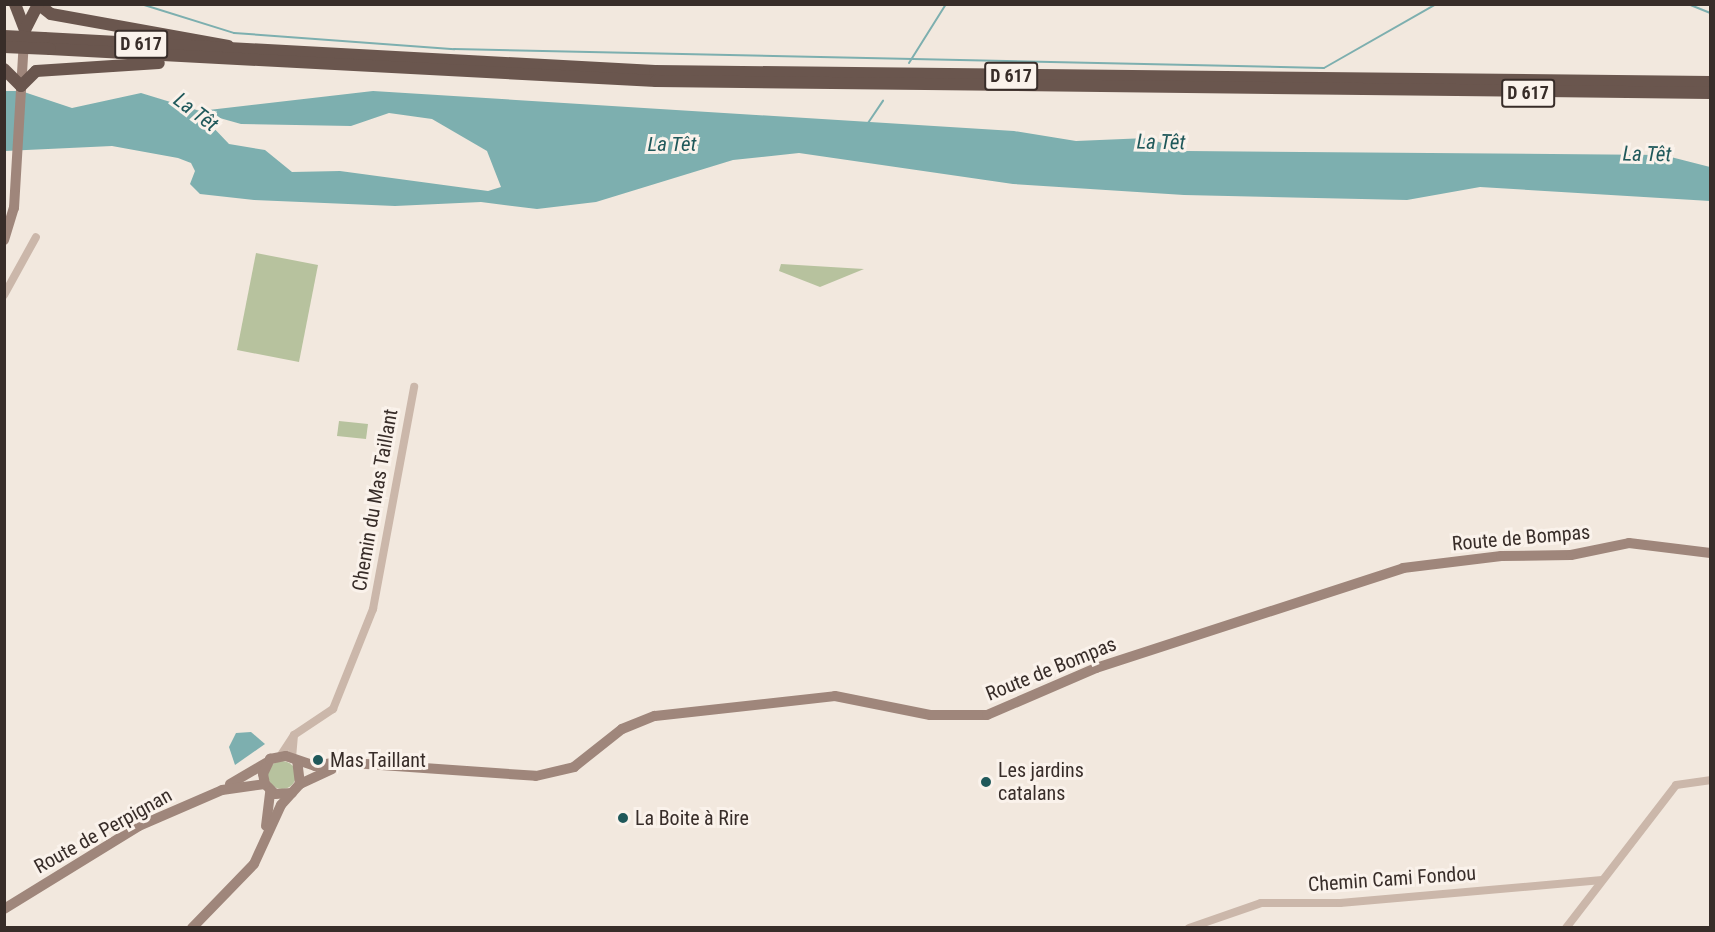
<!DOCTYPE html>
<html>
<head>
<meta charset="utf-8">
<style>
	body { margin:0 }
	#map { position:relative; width:1715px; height:932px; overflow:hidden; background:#f2e8de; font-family:"Roboto Condensed",sans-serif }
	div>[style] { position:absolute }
	.green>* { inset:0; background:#b7c29e }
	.round { border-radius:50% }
	.water>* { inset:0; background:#7dafaf }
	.stream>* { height:2px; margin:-1px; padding:0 1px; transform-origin:1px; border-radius:1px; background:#7dafaf }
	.minor>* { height:8px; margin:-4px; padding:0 4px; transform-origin:4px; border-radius:4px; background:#cbb7aa }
	.secondary>* { height:10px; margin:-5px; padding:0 5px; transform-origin:5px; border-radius:5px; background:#9f867b }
	.trunk>* { height:12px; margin:-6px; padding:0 6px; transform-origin:6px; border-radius:6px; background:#6a564e }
	.trunk-bridge>* { height:12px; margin:-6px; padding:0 6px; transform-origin:6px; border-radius:6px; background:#6a564e }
	.dots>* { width:16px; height:16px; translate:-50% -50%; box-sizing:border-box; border:3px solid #faf2eb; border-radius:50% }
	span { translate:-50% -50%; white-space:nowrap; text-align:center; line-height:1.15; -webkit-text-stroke:6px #faf2eb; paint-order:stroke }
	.shield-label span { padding:2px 4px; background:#faf2eb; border:2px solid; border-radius:4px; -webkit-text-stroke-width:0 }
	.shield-label { font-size:18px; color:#382d29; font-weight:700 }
	.street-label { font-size:20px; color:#382d29 }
	.poi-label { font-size:20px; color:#382d29 }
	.left { translate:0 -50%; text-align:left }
	.water-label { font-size:21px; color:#1f585a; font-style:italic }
	.frame { position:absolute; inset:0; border:6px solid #382d29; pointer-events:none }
</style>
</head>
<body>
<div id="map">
	<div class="green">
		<div style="clip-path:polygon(256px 253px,318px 265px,299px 362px,237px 350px)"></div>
		<div style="clip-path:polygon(781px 264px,864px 269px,820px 287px,779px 271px)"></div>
		<div style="clip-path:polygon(339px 421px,368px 424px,366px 439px,337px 436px)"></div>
		<div class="round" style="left:268px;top:761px;width:28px;height:28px"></div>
	</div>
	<div class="water">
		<div style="clip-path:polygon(evenodd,5px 91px,21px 91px,72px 108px,141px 93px,200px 111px,373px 91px,1014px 131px,1076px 141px,1147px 138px,1186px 151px,1663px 155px,1710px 167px,1710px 201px,1480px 187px,1407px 200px,1184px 195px,1013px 184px,799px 153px,733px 160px,596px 202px,537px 209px,481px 202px,395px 206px,254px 200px,200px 194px,190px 184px,195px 171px,191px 163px,178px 158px,112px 146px,5px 151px,5px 91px,389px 113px,432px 119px,487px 151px,501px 187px,488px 191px,340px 171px,292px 172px,265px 150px,229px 144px,209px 123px,209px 115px,241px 124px,351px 126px,389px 113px)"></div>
		<div style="clip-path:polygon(251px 732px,265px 744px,235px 765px,229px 747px,236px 733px)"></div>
	</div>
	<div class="stream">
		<div style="left:141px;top:4px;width:97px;rotate:17.3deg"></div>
		<div style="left:234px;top:33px;width:221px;rotate:4.2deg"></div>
		<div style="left:454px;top:49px;width:870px;rotate:1.25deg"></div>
		<div style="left:1324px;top:68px;width:129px;rotate:-29.7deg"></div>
		<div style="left:1688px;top:4px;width:24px;rotate:22deg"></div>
		<div style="left:909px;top:63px;width:70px;rotate:-57.9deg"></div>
		<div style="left:868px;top:123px;width:27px;rotate:-56deg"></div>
	</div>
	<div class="minor">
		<div style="left:4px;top:295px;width:66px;rotate:-61.1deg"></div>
		<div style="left:294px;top:735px;width:47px;rotate:-33.7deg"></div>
		<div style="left:333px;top:709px;width:108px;rotate:-68.2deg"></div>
		<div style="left:373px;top:609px;width:226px;rotate:-79.5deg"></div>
		<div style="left:281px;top:755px;width:24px;rotate:-57deg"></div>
		<div style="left:294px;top:735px;width:23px;rotate:95deg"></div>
		<div style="left:1189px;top:928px;width:76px;rotate:-19.1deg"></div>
		<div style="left:1261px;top:903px;width:79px"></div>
		<div style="left:1340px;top:903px;width:263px;rotate:-5deg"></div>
		<div style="left:1566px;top:928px;width:180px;rotate:-52.4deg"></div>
		<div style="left:1676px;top:785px;width:34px;rotate:-8deg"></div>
	</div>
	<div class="secondary">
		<div style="left:4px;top:240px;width:34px;rotate:-73deg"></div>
		<div style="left:14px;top:208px;width:167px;rotate:-86.6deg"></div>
		<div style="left:230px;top:784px;width:42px;rotate:-30.3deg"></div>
		<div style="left:300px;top:784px;width:35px;rotate:-25deg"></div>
		<div style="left:292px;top:793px;width:17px;rotate:177deg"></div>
		<div style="left:275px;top:794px;width:14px;rotate:-135deg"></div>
		<div style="left:265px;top:784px;width:10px;rotate:-101deg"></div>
		<div style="left:263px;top:774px;width:17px;rotate:-65deg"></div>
		<div style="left:270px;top:759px;width:16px;rotate:-11deg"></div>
		<div style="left:286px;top:756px;width:31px;rotate:19deg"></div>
		<div style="left:315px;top:766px;width:23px;rotate:-10deg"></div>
		<div style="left:338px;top:762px;width:198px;rotate:4deg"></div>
		<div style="left:536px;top:776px;width:39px;rotate:-13deg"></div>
		<div style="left:574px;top:767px;width:61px;rotate:-38.4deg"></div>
		<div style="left:622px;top:729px;width:35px;rotate:-22deg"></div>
		<div style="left:655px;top:716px;width:181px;rotate:-6.3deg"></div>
		<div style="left:835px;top:696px;width:97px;rotate:11.3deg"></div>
		<div style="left:930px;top:715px;width:57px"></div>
		<div style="left:987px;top:715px;width:119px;rotate:-23.3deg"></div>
		<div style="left:1096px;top:668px;width:323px;rotate:-18deg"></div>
		<div style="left:1403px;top:568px;width:99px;rotate:-7deg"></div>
		<div style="left:1501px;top:556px;width:70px;rotate:-0.8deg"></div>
		<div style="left:1571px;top:555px;width:59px;rotate:-11.7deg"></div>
		<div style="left:1629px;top:543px;width:82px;rotate:7deg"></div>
		<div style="left:266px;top:826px;width:35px;rotate:-83deg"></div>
		<div style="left:4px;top:909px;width:158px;rotate:-31.6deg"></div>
		<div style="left:139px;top:826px;width:90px;rotate:-23.4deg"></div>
		<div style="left:222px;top:790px;width:43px;rotate:-7.9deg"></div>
		<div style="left:192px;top:928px;width:89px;rotate:-45.9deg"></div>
		<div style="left:254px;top:864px;width:65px;rotate:-65.4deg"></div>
		<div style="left:281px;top:805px;width:28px;rotate:-48deg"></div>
		<div style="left:300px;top:784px;width:23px;rotate:-97deg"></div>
	</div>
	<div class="trunk">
		<div style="left:15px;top:4px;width:28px;rotate:69deg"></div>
		<div style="left:38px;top:4px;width:16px;rotate:38deg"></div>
		<div style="left:51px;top:14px;width:180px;rotate:10.2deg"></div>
		<div style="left:25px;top:30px;width:28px;rotate:-63deg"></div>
		<div style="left:44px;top:38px;width:612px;rotate:3.09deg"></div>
		<div style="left:655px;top:71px;width:1055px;rotate:0.6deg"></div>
		<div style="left:50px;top:49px;width:607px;rotate:3.02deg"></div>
		<div style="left:656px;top:81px;width:1054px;rotate:0.65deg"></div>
		<div style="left:4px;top:69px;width:24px;rotate:45deg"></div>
		<div style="left:21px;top:86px;width:21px;rotate:-45deg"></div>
		<div style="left:36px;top:71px;width:123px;rotate:-3.7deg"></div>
	</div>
	<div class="trunk-bridge">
		<div style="left:4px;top:36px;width:40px;rotate:2.9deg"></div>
		<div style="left:4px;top:47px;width:46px;rotate:2.5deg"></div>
	</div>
	<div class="dots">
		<div style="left:318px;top:760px;background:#1f585a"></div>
		<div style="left:986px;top:782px;background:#1f585a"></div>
		<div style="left:623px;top:818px;background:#1f585a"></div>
	</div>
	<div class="shield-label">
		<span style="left:141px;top:44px">D 617</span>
		<span style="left:1011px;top:76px">D 617</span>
		<span style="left:1528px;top:93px">D 617</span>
	</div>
	<div class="street-label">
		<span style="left:375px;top:500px;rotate:-80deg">Chemin du Mas Taillant</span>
		<span style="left:1521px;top:538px;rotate:-5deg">Route de Bompas</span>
		<span style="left:1051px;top:669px;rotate:-22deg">Route de Bompas</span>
		<span style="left:103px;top:831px;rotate:-29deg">Route de Perpignan</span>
		<span style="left:1392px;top:879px;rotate:-4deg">Chemin Cami Fondou</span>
	</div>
	<div class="poi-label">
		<span class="left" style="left:330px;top:760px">Mas Taillant</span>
		<span class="left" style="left:998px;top:782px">Les jardins<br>catalans</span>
		<span class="left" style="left:635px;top:818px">La Boite à Rire</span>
	</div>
	<div class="water-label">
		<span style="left:196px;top:112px;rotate:37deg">La Têt</span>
		<span style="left:1161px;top:142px;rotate:1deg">La Têt</span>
		<span style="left:672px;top:144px">La Têt</span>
		<span style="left:1647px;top:154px;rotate:1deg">La Têt</span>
	</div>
	<div class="frame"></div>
</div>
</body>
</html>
